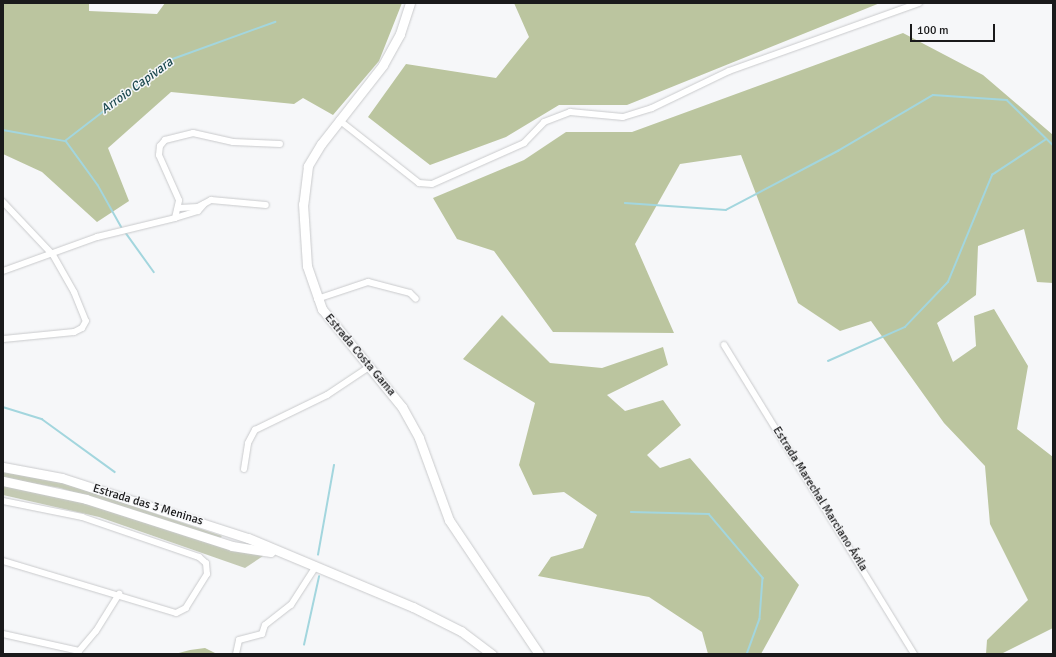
<!DOCTYPE html>
<html>
<head>
<meta charset="utf-8">
<style>
	body { margin:0 }
	#map { position:relative; width:1056px; height:657px; overflow:hidden; background:#f6f7f9; font-family:Signika,sans-serif }
	div>[style] { position:absolute }
	.green>* { inset:0; background:#c4cab3 }
	.forest>* { inset:0; background:#bbc59f }
	.stream>* { height:1.5px; margin:-0.75px; padding:0 0.75px; transform-origin:0.75px; border-radius:0.75px; background:#a3d6de }
	.roads { filter:drop-shadow(0 0 1px #c9cacc) drop-shadow(0 0 1px #c9cacc) }
	.street>* { height:6px; margin:-3px; padding:0 3px; transform-origin:3px; border-radius:3px; background:#fff }
	.secondary>* { height:9px; margin:-4.5px; padding:0 4.5px; transform-origin:4.5px; border-radius:4.5px; background:#fff }
	span { translate:-50% -50%; white-space:nowrap; text-align:center; line-height:1.15; -webkit-text-stroke:3px #f6f7f9; paint-order:stroke }
	.street-label { font-size:12px; color:#1a1a1b }
	.water-label { font-size:13px; color:#1c494f; font-style:italic }
	.frame { position:absolute; inset:0; border:4px solid #1a1a1b; pointer-events:none }
	.scale { position:absolute; left:910px; top:24px; width:85px; height:18px; box-sizing:border-box; border:2px solid #1a1a1b; border-top:0; padding-left:5px; font-size:12px; line-height:14px; white-space:nowrap; color:#1a1a1b; -webkit-text-stroke:3px #f6f7f9; paint-order:stroke }
</style>
</head>
<body>
<div id="map">
	<div class="green">
		<div style="clip-path:polygon(3px 471px,52px 479px,222px 536px,220px 538px,60px 488px,3px 478px)"></div>
		<div style="clip-path:polygon(3px 484px,52px 492px,266px 554px,245px 568px,99px 517px,3px 495px)"></div>
	</div>
	<div class="forest">
		<div style="clip-path:polygon(3px 3px,89px 3px,89px 11px,157px 14px,165px 3px,402px 3px,379px 61px,333px 115px,303px 98px,294px 104px,171px 92px,108px 148px,129px 201px,97px 222px,42px 172px,3px 154px)"></div>
		<div style="clip-path:polygon(514px 3px,880px 3px,627px 105px,559px 105px,506px 137px,430px 165px,368px 117px,406px 64px,496px 78px,529px 37px)"></div>
		<div style="clip-path:polygon(903px 33px,983px 75px,1053px 135px,1053px 283px,1037px 282px,1024px 229px,978px 246px,976px 295px,937px 323px,953px 362px,976px 346px,974px 316px,994px 309px,1028px 366px,1017px 429px,1053px 457px,1053px 628px,1001px 654px,986px 654px,987px 640px,1028px 600px,990px 524px,985px 466px,944px 423px,871px 321px,840px 331px,798px 303px,741px 155px,680px 164px,635px 244px,674px 333px,553px 332px,494px 251px,457px 239px,433px 198px,524px 160px,566px 132px,632px 132px)"></div>
		<div style="clip-path:polygon(502px 315px,550px 363px,602px 368px,663px 347px,668px 365px,607px 395px,625px 411px,663px 400px,681px 425px,647px 455px,660px 468px,690px 458px,799px 585px,761px 654px,708px 654px,702px 632px,649px 597px,538px 576px,551px 557px,583px 548px,597px 515px,564px 492px,533px 495px,519px 465px,535px 403px,463px 359px)"></div>
		<div style="clip-path:polygon(205px 648px,217px 654px,175px 654px,190px 650px)"></div>
	</div>
	<div class="stream">
		<div style="left:3px;top:130px;width:63px;rotate:10.1deg"></div>
		<div style="left:65px;top:141px;width:133px;rotate:-37.6deg"></div>
		<div style="left:170px;top:60px;width:112px;rotate:-19.9deg"></div>
		<div style="left:66px;top:141px;width:54px;rotate:54deg"></div>
		<div style="left:98px;top:185px;width:49px;rotate:60.8deg"></div>
		<div style="left:625px;top:203px;width:101px;rotate:4deg"></div>
		<div style="left:726px;top:210px;width:127px;rotate:-27.8deg"></div>
		<div style="left:838px;top:151px;width:110px;rotate:-30.5deg"></div>
		<div style="left:933px;top:95px;width:74px;rotate:3.9deg"></div>
		<div style="left:1007px;top:100px;width:64px;rotate:44.4deg"></div>
		<div style="left:126px;top:233px;width:48px;rotate:54.3deg"></div>
		<div style="left:828px;top:361px;width:84px;rotate:-23.8deg"></div>
		<div style="left:905px;top:327px;width:62px;rotate:-46.3deg"></div>
		<div style="left:948px;top:282px;width:116px;rotate:-67.6deg"></div>
		<div style="left:992px;top:175px;width:64px;rotate:-33.4deg"></div>
		<div style="left:3px;top:407px;width:41px;rotate:17.1deg"></div>
		<div style="left:42px;top:419px;width:90px;rotate:36deg"></div>
		<div style="left:631px;top:512px;width:78px;rotate:1.5deg"></div>
		<div style="left:709px;top:514px;width:84px;rotate:49.8deg"></div>
		<div style="left:763px;top:578px;width:41px;rotate:94.2deg"></div>
		<div style="left:760px;top:619px;width:37px;rotate:110deg"></div>
		<div style="left:318px;top:555px;width:91px;rotate:-79.9deg"></div>
		<div style="left:304px;top:645px;width:70px;rotate:-77.6deg"></div>
	</div>
	<div class="roads">
		<div class="street">
			<div style="left:339px;top:120px;width:102px;rotate:38.2deg"></div>
			<div style="left:419px;top:183px;width:13px;rotate:4deg"></div>
			<div style="left:432px;top:184px;width:101px;rotate:-24deg"></div>
			<div style="left:524px;top:143px;width:29px;rotate:-46deg"></div>
			<div style="left:544px;top:122px;width:28px;rotate:-21deg"></div>
			<div style="left:570px;top:112px;width:53px;rotate:5.4deg"></div>
			<div style="left:623px;top:117px;width:30px;rotate:-17deg"></div>
			<div style="left:652px;top:108px;width:85px;rotate:-25.7deg"></div>
			<div style="left:729px;top:71px;width:202px;rotate:-19.7deg"></div>
			<div style="left:3px;top:202px;width:73px;rotate:46.7deg"></div>
			<div style="left:53px;top:255px;width:43px;rotate:60.4deg"></div>
			<div style="left:74px;top:292px;width:31px;rotate:68deg"></div>
			<div style="left:86px;top:321px;width:8px;rotate:120deg"></div>
			<div style="left:82px;top:328px;width:9px;rotate:153deg"></div>
			<div style="left:74px;top:332px;width:71px;rotate:174.4deg"></div>
			<div style="left:179px;top:208px;width:19px;rotate:-3deg"></div>
			<div style="left:198px;top:207px;width:15px;rotate:-28deg"></div>
			<div style="left:211px;top:200px;width:55px;rotate:5.2deg"></div>
			<div style="left:175px;top:218px;width:18px;rotate:-77deg"></div>
			<div style="left:179px;top:200px;width:49px;rotate:-114deg"></div>
			<div style="left:159px;top:155px;width:9px;rotate:-84deg"></div>
			<div style="left:160px;top:146px;width:8px;rotate:-50deg"></div>
			<div style="left:165px;top:140px;width:29px;rotate:-14deg"></div>
			<div style="left:193px;top:133px;width:41px;rotate:12.7deg"></div>
			<div style="left:233px;top:142px;width:47px;rotate:2.4deg"></div>
			<div style="left:3px;top:271px;width:100px;rotate:-19.9deg"></div>
			<div style="left:97px;top:237px;width:80px;rotate:-13.7deg"></div>
			<div style="left:175px;top:218px;width:24px;rotate:-17deg"></div>
			<div style="left:198px;top:211px;width:9px;rotate:-49deg"></div>
			<div style="left:317px;top:299px;width:54px;rotate:-18.4deg"></div>
			<div style="left:368px;top:282px;width:43px;rotate:14.7deg"></div>
			<div style="left:410px;top:293px;width:8px;rotate:45deg"></div>
			<div style="left:724px;top:345px;width:363px;rotate:58.4deg"></div>
			<div style="left:244px;top:469px;width:26px;rotate:-81deg"></div>
			<div style="left:248px;top:443px;width:15px;rotate:-62deg"></div>
			<div style="left:255px;top:430px;width:80px;rotate:-25.9deg"></div>
			<div style="left:327px;top:395px;width:50px;rotate:-33.7deg"></div>
			<div style="left:3px;top:501px;width:81px;rotate:11.4deg"></div>
			<div style="left:82px;top:517px;width:124px;rotate:18.9deg"></div>
			<div style="left:199px;top:557px;width:9px;rotate:41deg"></div>
			<div style="left:206px;top:563px;width:11px;rotate:85deg"></div>
			<div style="left:207px;top:574px;width:40px;rotate:122deg"></div>
			<div style="left:186px;top:608px;width:11px;rotate:153deg"></div>
			<div style="left:176px;top:613px;width:181px;rotate:-163.3deg"></div>
			<div style="left:3px;top:634px;width:78px;rotate:12.6deg"></div>
			<div style="left:79px;top:651px;width:26px;rotate:-50deg"></div>
			<div style="left:96px;top:631px;width:44px;rotate:-58.1deg"></div>
			<div style="left:236px;top:654px;width:14px;rotate:-78deg"></div>
			<div style="left:239px;top:640px;width:24px;rotate:-15deg"></div>
			<div style="left:262px;top:634px;width:9px;rotate:-72deg"></div>
			<div style="left:265px;top:625px;width:33px;rotate:-38deg"></div>
			<div style="left:291px;top:605px;width:46px;rotate:-57.3deg"></div>
		</div>
		<div class="secondary">
			<div style="left:410px;top:3px;width:33px;rotate:108deg"></div>
			<div style="left:400px;top:34px;width:35px;rotate:119deg"></div>
			<div style="left:383px;top:65px;width:100px;rotate:128.1deg"></div>
			<div style="left:321px;top:144px;width:26px;rotate:121deg"></div>
			<div style="left:308px;top:166px;width:38px;rotate:97deg"></div>
			<div style="left:303px;top:204px;width:62px;rotate:86.3deg"></div>
			<div style="left:307px;top:266px;width:46px;rotate:70.8deg"></div>
			<div style="left:322px;top:309px;width:127px;rotate:50.8deg"></div>
			<div style="left:402px;top:407px;width:35px;rotate:61deg"></div>
			<div style="left:419px;top:438px;width:87px;rotate:69.9deg"></div>
			<div style="left:449px;top:520px;width:161px;rotate:56.1deg"></div>
			<div style="left:3px;top:467px;width:60px;rotate:10.6deg"></div>
			<div style="left:62px;top:478px;width:195px;rotate:17.9deg"></div>
			<div style="left:248px;top:538px;width:179px;rotate:22.7deg"></div>
			<div style="left:413px;top:607px;width:54px;rotate:26.6deg"></div>
			<div style="left:461px;top:631px;width:39px;rotate:37deg"></div>
			<div style="left:3px;top:481px;width:85px;rotate:12.2deg"></div>
			<div style="left:86px;top:499px;width:153px;rotate:17.8deg"></div>
			<div style="left:232px;top:546px;width:39px;rotate:9deg"></div>
		</div>
	</div>
	<div class="street-label">
		<span style="left:360px;top:355px;rotate:50deg">Estrada Costa Gama</span>
		<span style="left:820px;top:499px;rotate:58deg">Estrada Marechal Marciano Ávila</span>
		<span style="left:148px;top:505px;rotate:17deg">Estrada das 3 Meninas</span>
	</div>
	<div class="water-label">
		<span style="left:137px;top:86px;rotate:-36deg">Arroio Capivara</span>
	</div>
	<div class="frame"></div>
	<div class="scale">100 m</div>
</div>
</body>
</html>
